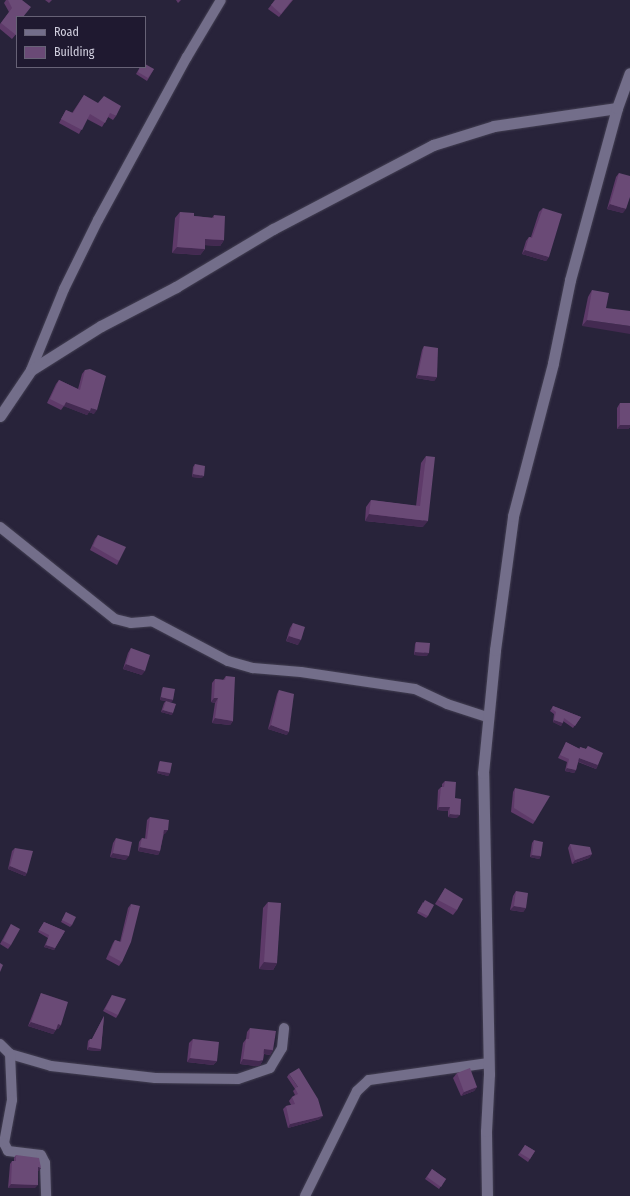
<!DOCTYPE html>
<html>
<head>
<meta charset="utf-8">
<style>
	body { margin:0 }
	#map { position:relative; width:630px; height:1196px; overflow:hidden; background:#28233a; font-family:"Fira Sans Condensed",sans-serif }
	div>[style] { position:absolute }
	.roads { filter:drop-shadow(0 0 1px #433f52) drop-shadow(0 0 1px #433f52) }
	.minor>* { height:10px; margin:-5px; padding:0 5px; transform-origin:5px; border-radius:5px; background:#736e8a }
	.tertiary>* { height:11px; margin:-5.5px; padding:0 5.5px; transform-origin:5.5px; border-radius:5.5px; background:#736e8a }
	.wall>* { inset:0; background:#5e3a69 }
	.shaded-wall>* { inset:0; background:#432a51 }
	.building>* { inset:0; background:#6a4a76 }
	span { translate:-50% -50%; white-space:nowrap; text-align:center; line-height:1.15; -webkit-text-stroke:4px #1f1930; paint-order:stroke }
	.legend { position:absolute; left:16px; top:16px; width:130px; height:52px; box-sizing:border-box; background:#1f1930; border:1px solid #676276; margin:0; padding:5px 7px; list-style:none; font-size:12px; color:#d2d0df }
	.legend li { display:flex; align-items:center; gap:8px; height:20px }
	.legend b { width:20px; border:1px solid #676276 }
</style>
</head>
<body>
<div id="map">
	<div class="roads">
		<div class="minor">
			<div style="left:31px;top:370px;width:87px;rotate:-67.8deg"></div>
			<div style="left:64px;top:289px;width:77px;rotate:-63.8deg"></div>
			<div style="left:98px;top:220px;width:186px;rotate:-61.4deg"></div>
			<div style="left:187px;top:57px;width:66px;rotate:-59.2deg"></div>
			<div style="left:0;top:527px;width:147px;rotate:38.7deg"></div>
			<div style="left:115px;top:619px;width:16px;rotate:14deg"></div>
			<div style="left:131px;top:623px;width:21px;rotate:-5deg"></div>
			<div style="left:152px;top:621px;width:86px;rotate:27.8deg"></div>
			<div style="left:228px;top:661px;width:26px;rotate:16deg"></div>
			<div style="left:253px;top:668px;width:48px;rotate:4.8deg"></div>
			<div style="left:301px;top:672px;width:115px;rotate:8.5deg"></div>
			<div style="left:415px;top:689px;width:35px;rotate:25deg"></div>
			<div style="left:447px;top:704px;width:42px;rotate:18deg"></div>
			<div style="left:0;top:1044px;width:14px;rotate:45deg"></div>
			<div style="left:10px;top:1054px;width:43px;rotate:16.3deg"></div>
			<div style="left:51px;top:1066px;width:105px;rotate:6.6deg"></div>
			<div style="left:155px;top:1078px;width:83px;rotate:0.7deg"></div>
			<div style="left:238px;top:1079px;width:34px;rotate:-19deg"></div>
			<div style="left:270px;top:1068px;width:23px;rotate:-59deg"></div>
			<div style="left:282px;top:1048px;width:20px;rotate:-84deg"></div>
			<div style="left:10px;top:1054px;width:46px;rotate:87.5deg"></div>
			<div style="left:12px;top:1100px;width:44px;rotate:100.5deg"></div>
			<div style="left:4px;top:1143px;width:9px;rotate:63deg"></div>
			<div style="left:8px;top:1151px;width:33px;rotate:7deg"></div>
			<div style="left:41px;top:1155px;width:9px;rotate:63deg"></div>
			<div style="left:45px;top:1163px;width:33px;rotate:88deg"></div>
			<div style="left:305px;top:1196px;width:117px;rotate:-63.7deg"></div>
			<div style="left:357px;top:1091px;width:16px;rotate:-43deg"></div>
			<div style="left:369px;top:1080px;width:121px;rotate:-8.1deg"></div>
		</div>
		<div class="tertiary">
			<div style="left:0;top:416px;width:55px;rotate:-56deg"></div>
			<div style="left:31px;top:370px;width:83px;rotate:-32.2deg"></div>
			<div style="left:101px;top:326px;width:85px;rotate:-27.5deg"></div>
			<div style="left:176px;top:287px;width:113px;rotate:-30.9deg"></div>
			<div style="left:273px;top:229px;width:181px;rotate:-27.7deg"></div>
			<div style="left:433px;top:145px;width:64px;rotate:-17.3deg"></div>
			<div style="left:494px;top:126px;width:124px;rotate:-8.3deg"></div>
			<div style="left:487px;top:1196px;width:65px;rotate:-90.9deg"></div>
			<div style="left:486px;top:1131px;width:57px;rotate:-87deg"></div>
			<div style="left:489px;top:1074px;width:301px;rotate:-91.1deg"></div>
			<div style="left:483px;top:773px;width:124px;rotate:-84.4deg"></div>
			<div style="left:495px;top:650px;width:135px;rotate:-82.3deg"></div>
			<div style="left:513px;top:516px;width:158px;rotate:-75.3deg"></div>
			<div style="left:553px;top:363px;width:85px;rotate:-78.4deg"></div>
			<div style="left:570px;top:280px;width:178px;rotate:-74.7deg"></div>
			<div style="left:617px;top:108px;width:37px;rotate:-70deg"></div>
		</div>
	</div>
	<div class="wall">
		<div style="clip-path:polygon(6px 0,22px 0,17px 33px,12px 39px,0 29px,0 24px,9px 12px,4px 3px)"></div>
		<div style="clip-path:polygon(45px 0,52px 0,49px 3px)"></div>
		<div style="clip-path:polygon(176px 0,181px 0,178px 3px)"></div>
		<div style="clip-path:polygon(275px 0,293px 0,279px 17px,268px 9px)"></div>
		<div style="clip-path:polygon(140px 67px,154px 69px,147px 81px,136px 74px)"></div>
		<div style="clip-path:polygon(84px 95px,116px 116px,113px 120px,108px 117px,102px 127px,87px 119px,79px 134px,59px 123px,66px 110px,72px 113px)"></div>
		<div style="clip-path:polygon(619px 173px,623px 213px,607px 209px,616px 177px)"></div>
		<div style="clip-path:polygon(543px 208px,549px 257px,546px 261px,522px 254px,526px 241px,529px 237px,531px 237px,539px 212px)"></div>
		<div style="clip-path:polygon(180px 212px,194px 216px,212px 218px,214px 215px,224px 240px,220px 246px,205px 245px,205px 249px,200px 255px,172px 253px,175px 218px)"></div>
		<div style="clip-path:polygon(592px 290px,606px 308px,582px 326px,588px 297px)"></div>
		<div style="clip-path:polygon(424px 346px,437px 377px,434px 381px,416px 378px,422px 350px)"></div>
		<div style="clip-path:polygon(85px 370px,94px 414px,89px 412px,87px 415px,64px 406px,61px 410px,47px 403px,56px 384px,59px 380px,78px 389px,82px 374px)"></div>
		<div style="clip-path:polygon(620px 403px,630px 403px,630px 427px,628px 429px,617px 429px,617px 408px)"></div>
		<div style="clip-path:polygon(426px 456px,423px 527px,365px 521px,366px 507px,371px 500px,416px 506px,421px 463px)"></div>
		<div style="clip-path:polygon(195px 464px,202px 478px,192px 477px,193px 467px)"></div>
		<div style="clip-path:polygon(98px 535px,119px 561px,117px 565px,90px 550px,95px 539px)"></div>
		<div style="clip-path:polygon(293px 623px,298px 645px,286px 641px,290px 628px)"></div>
		<div style="clip-path:polygon(416px 642px,427px 656px,414px 655px,415px 644px)"></div>
		<div style="clip-path:polygon(131px 648px,142px 675px,123px 669px,128px 653px)"></div>
		<div style="clip-path:polygon(226px 676px,233px 721px,230px 725px,212px 723px,215px 703px,211px 702px,212px 683px,215px 679px,223px 680px)"></div>
		<div style="clip-path:polygon(163px 687px,172px 702px,160px 700px,162px 689px)"></div>
		<div style="clip-path:polygon(279px 690px,287px 735px,268px 729px,277px 694px)"></div>
		<div style="clip-path:polygon(166px 701px,172px 715px,161px 712px,164px 703px)"></div>
		<div style="clip-path:polygon(553px 706px,581px 717px,573px 728px,563px 721px,561px 726px,553px 722px,554px 714px,550px 711px)"></div>
		<div style="clip-path:polygon(566px 742px,579px 749px,580px 747px,586px 749px,588px 746px,598px 765px,596px 769px,578px 762px,576px 770px,574px 773px,565px 771px,567px 762px,558px 758px)"></div>
		<div style="clip-path:polygon(160px 761px,170px 773px,168px 776px,157px 773px,159px 763px)"></div>
		<div style="clip-path:polygon(445px 781px,455px 798px,457px 818px,448px 817px,448px 811px,437px 810px,438px 790px,441px 787px,442px 787px,442px 784px)"></div>
		<div style="clip-path:polygon(515px 788px,535px 821px,533px 824px,511px 812px,513px 792px)"></div>
		<div style="clip-path:polygon(150px 817px,165px 834px,164px 833px,160px 851px,158px 855px,138px 851px,139px 842px,142px 838px,145px 839px,147px 820px)"></div>
		<div style="clip-path:polygon(116px 838px,126px 860px,110px 857px,113px 843px)"></div>
		<div style="clip-path:polygon(534px 840px,541px 856px,539px 859px,530px 857px,532px 843px)"></div>
		<div style="clip-path:polygon(570px 844px,592px 854px,589px 858px,572px 864px,568px 848px)"></div>
		<div style="clip-path:polygon(15px 848px,27px 873px,25px 876px,8px 869px,12px 851px)"></div>
		<div style="clip-path:polygon(445px 888px,457px 910px,453px 915px,435px 904px)"></div>
		<div style="clip-path:polygon(516px 891px,526px 908px,523px 912px,510px 910px,513px 896px)"></div>
		<div style="clip-path:polygon(268px 902px,277px 963px,273px 970px,259px 969px,263px 908px)"></div>
		<div style="clip-path:polygon(423px 902px,428px 916px,426px 918px,417px 913px)"></div>
		<div style="clip-path:polygon(131px 904px,122px 962px,119px 966px,106px 959px,113px 943px,115px 940px,120px 942px,128px 908px)"></div>
		<div style="clip-path:polygon(66px 912px,72px 925px,70px 927px,61px 922px)"></div>
		<div style="clip-path:polygon(44px 922px,65px 931px,54px 950px,44px 947px,48px 938px,38px 932px)"></div>
		<div style="clip-path:polygon(11px 924px,11px 945px,8px 949px,0 944px)"></div>
		<div style="clip-path:polygon(41px 993px,61px 1025px,58px 1029px,57px 1028px,53px 1034px,28px 1026px,39px 998px)"></div>
		<div style="clip-path:polygon(112px 995px,118px 1015px,116px 1018px,103px 1011px)"></div>
		<div style="clip-path:polygon(104px 1016px,101px 1049px,100px 1051px,87px 1050px,88px 1041px,90px 1039px,92px 1039px)"></div>
		<div style="clip-path:polygon(250px 1028px,273px 1050px,270px 1055px,264px 1054px,263px 1060px,260px 1065px,256px 1066px,240px 1064px,243px 1043px,246px 1039px,247px 1032px)"></div>
		<div style="clip-path:polygon(193px 1039px,217px 1061px,213px 1065px,187px 1062px,189px 1043px)"></div>
		<div style="clip-path:polygon(457px 1073px,477px 1087px,474px 1091px,461px 1096px,453px 1078px)"></div>
		<div style="clip-path:polygon(289px 1074px,320px 1119px,288px 1128px,283px 1109px,286px 1106px,291px 1105px,289px 1101px,292px 1097px,295px 1095px,293px 1091px,295px 1089px,287px 1077px)"></div>
		<div style="clip-path:polygon(525px 1145px,535px 1151px,528px 1162px,518px 1155px)"></div>
		<div style="clip-path:polygon(16px 1155px,39px 1171px,38px 1171px,35px 1188px,8px 1188px,10px 1164px,12px 1161px,14px 1161px,14px 1158px)"></div>
		<div style="clip-path:polygon(432px 1169px,446px 1179px,439px 1189px,425px 1179px)"></div>
	</div>
	<div class="shaded-wall">
		<div style="clip-path:polygon(610px 204px,626px 209px,623px 213px,607px 209px)"></div>
		<div style="clip-path:polygon(205px 239px,224px 240px,220px 246px,201px 245px)"></div>
		<div style="clip-path:polygon(177px 247px,205px 249px,200px 255px,172px 253px)"></div>
		<div style="clip-path:polygon(525px 250px,549px 257px,546px 261px,522px 254px)"></div>
		<div style="clip-path:polygon(587px 320px,630px 326px,630px 334px,582px 326px)"></div>
		<div style="clip-path:polygon(418px 375px,437px 377px,434px 381px,416px 378px)"></div>
		<div style="clip-path:polygon(66px 402px,91px 408px,97px 410px,94px 414px,89px 412px,87px 415px,63px 406px)"></div>
		<div style="clip-path:polygon(620px 425px,630px 425px,630px 427px,628px 429px,617px 429px)"></div>
		<div style="clip-path:polygon(193px 474px,204px 476px,202px 478px,192px 477px)"></div>
		<div style="clip-path:polygon(369px 514px,428px 521px,423px 527px,365px 521px)"></div>
		<div style="clip-path:polygon(289px 636px,301px 640px,298px 645px,286px 641px)"></div>
		<div style="clip-path:polygon(415px 652px,429px 653px,427px 656px,414px 655px)"></div>
		<div style="clip-path:polygon(126px 664px,145px 671px,142px 675px,123px 669px)"></div>
		<div style="clip-path:polygon(161px 697px,173px 700px,172px 702px,160px 700px)"></div>
		<div style="clip-path:polygon(214px 698px,218px 698px,215px 703px,211px 702px)"></div>
		<div style="clip-path:polygon(163px 710px,173px 713px,172px 715px,161px 712px)"></div>
		<div style="clip-path:polygon(215px 718px,233px 721px,230px 725px,212px 723px)"></div>
		<div style="clip-path:polygon(554px 720px,563px 723px,561px 726px,553px 722px)"></div>
		<div style="clip-path:polygon(271px 725px,289px 732px,287px 735px,268px 729px)"></div>
		<div style="clip-path:polygon(579px 758px,598px 765px,596px 769px,577px 761px)"></div>
		<div style="clip-path:polygon(567px 768px,576px 770px,574px 773px,565px 771px)"></div>
		<div style="clip-path:polygon(158px 771px,170px 773px,168px 776px,157px 773px)"></div>
		<div style="clip-path:polygon(439px 807px,450px 807px,448px 811px,437px 810px)"></div>
		<div style="clip-path:polygon(450px 814px,460px 815px,457px 818px,448px 817px)"></div>
		<div style="clip-path:polygon(164px 830px,168px 830px,165px 834px,162px 833px)"></div>
		<div style="clip-path:polygon(140px 847px,160px 851px,158px 855px,138px 851px)"></div>
		<div style="clip-path:polygon(113px 853px,129px 856px,126px 860px,110px 857px)"></div>
		<div style="clip-path:polygon(592px 854px,589px 858px,572px 864px,575px 860px)"></div>
		<div style="clip-path:polygon(532px 855px,541px 856px,539px 859px,530px 857px)"></div>
		<div style="clip-path:polygon(10px 866px,27px 873px,25px 876px,8px 869px)"></div>
		<div style="clip-path:polygon(514px 906px,526px 908px,523px 912px,510px 910px)"></div>
		<div style="clip-path:polygon(46px 945px,55px 948px,54px 950px,44px 947px)"></div>
		<div style="clip-path:polygon(264px 962px,277px 963px,273px 970px,259px 969px)"></div>
		<div style="clip-path:polygon(31px 1022px,56px 1030px,53px 1034px,28px 1026px)"></div>
		<div style="clip-path:polygon(58px 1024px,61px 1025px,58px 1029px,55px 1028px)"></div>
		<div style="clip-path:polygon(89px 1047px,101px 1049px,100px 1051px,87px 1050px)"></div>
		<div style="clip-path:polygon(264px 1049px,273px 1050px,270px 1055px,261px 1053px)"></div>
		<div style="clip-path:polygon(190px 1058px,217px 1061px,213px 1065px,187px 1062px)"></div>
		<div style="clip-path:polygon(243px 1059px,263px 1060px,260px 1065px,256px 1066px,240px 1064px)"></div>
		<div style="clip-path:polygon(477px 1087px,474px 1091px,461px 1096px,464px 1092px)"></div>
		<div style="clip-path:polygon(323px 1116px,320px 1119px,288px 1128px,290px 1124px)"></div>
		<div style="clip-path:polygon(38px 1167px,41px 1168px,39px 1171px,36px 1170px)"></div>
		<div style="clip-path:polygon(11px 1184px,38px 1185px,35px 1188px,8px 1188px)"></div>
	</div>
	<div class="building">
		<div style="clip-path:polygon(8px 0,22px 0,31px 7px,23px 17px,17px 17px,17px 33px,16px 35px,1px 23px,12px 8px)"></div>
		<div style="clip-path:polygon(275px 0,292px 0,281px 14px,271px 5px)"></div>
		<div style="clip-path:polygon(145px 64px,154px 69px,148px 78px,138px 72px,140px 67px,145px 67px)"></div>
		<div style="clip-path:polygon(84px 95px,98px 103px,104px 96px,121px 106px,116px 116px,110px 113px,105px 123px,90px 114px,82px 130px,61px 119px,66px 110px,73px 113px)"></div>
		<div style="clip-path:polygon(619px 173px,630px 176px,630px 197px,626px 209px,610px 204px)"></div>
		<div style="clip-path:polygon(543px 208px,562px 214px,549px 257px,525px 250px,529px 237px,532px 238px)"></div>
		<div style="clip-path:polygon(180px 212px,194px 213px,194px 216px,214px 218px,214px 215px,225px 216px,224px 240px,205px 239px,205px 249px,177px 247px)"></div>
		<div style="clip-path:polygon(592px 290px,609px 293px,606px 308px,630px 311px,630px 326px,587px 320px)"></div>
		<div style="clip-path:polygon(424px 346px,438px 348px,437px 377px,418px 375px)"></div>
		<div style="clip-path:polygon(90px 369px,106px 376px,97px 410px,91px 408px,90px 411px,66px 402px,64px 406px,50px 399px,59px 380px,80px 390px,85px 370px)"></div>
		<div style="clip-path:polygon(620px 403px,630px 403px,630px 425px,620px 425px)"></div>
		<div style="clip-path:polygon(426px 456px,435px 457px,428px 521px,369px 514px,371px 500px,420px 506px)"></div>
		<div style="clip-path:polygon(195px 464px,205px 466px,204px 476px,193px 474px)"></div>
		<div style="clip-path:polygon(98px 535px,126px 547px,119px 561px,93px 546px)"></div>
		<div style="clip-path:polygon(293px 623px,305px 627px,301px 640px,289px 636px)"></div>
		<div style="clip-path:polygon(416px 642px,430px 643px,429px 653px,415px 652px)"></div>
		<div style="clip-path:polygon(131px 648px,150px 655px,145px 671px,126px 664px)"></div>
		<div style="clip-path:polygon(226px 676px,235px 677px,233px 721px,215px 718px,218px 698px,214px 698px,215px 679px,225px 680px)"></div>
		<div style="clip-path:polygon(163px 687px,175px 689px,173px 700px,161px 697px)"></div>
		<div style="clip-path:polygon(279px 690px,294px 694px,289px 732px,271px 725px)"></div>
		<div style="clip-path:polygon(166px 701px,176px 704px,173px 713px,163px 710px)"></div>
		<div style="clip-path:polygon(553px 706px,581px 717px,575px 726px,564px 718px,563px 723px,554px 720px,556px 712px,552px 709px)"></div>
		<div style="clip-path:polygon(566px 742px,580px 749px,580px 747px,586px 749px,588px 746px,603px 753px,598px 765px,579px 758px,576px 770px,567px 768px,569px 759px,560px 755px)"></div>
		<div style="clip-path:polygon(160px 761px,172px 763px,170px 773px,158px 771px)"></div>
		<div style="clip-path:polygon(445px 781px,456px 782px,455px 798px,461px 799px,460px 815px,450px 814px,450px 807px,439px 807px,441px 787px,444px 787px)"></div>
		<div style="clip-path:polygon(515px 788px,550px 796px,535px 821px,514px 808px)"></div>
		<div style="clip-path:polygon(150px 817px,169px 820px,168px 830px,164px 830px,160px 851px,140px 847px,142px 838px,147px 839px)"></div>
		<div style="clip-path:polygon(116px 838px,132px 842px,129px 856px,113px 853px)"></div>
		<div style="clip-path:polygon(534px 840px,543px 842px,541px 856px,532px 855px)"></div>
		<div style="clip-path:polygon(570px 844px,590px 847px,592px 854px,575px 860px)"></div>
		<div style="clip-path:polygon(15px 848px,33px 851px,27px 873px,10px 866px)"></div>
		<div style="clip-path:polygon(445px 888px,463px 899px,457px 910px,438px 900px)"></div>
		<div style="clip-path:polygon(516px 891px,528px 893px,526px 908px,514px 906px)"></div>
		<div style="clip-path:polygon(425px 900px,434px 905px,428px 916px,418px 911px)"></div>
		<div style="clip-path:polygon(268px 902px,281px 903px,277px 963px,264px 962px)"></div>
		<div style="clip-path:polygon(131px 904px,140px 906px,131px 942px,122px 962px,109px 955px,115px 940px,121px 942px)"></div>
		<div style="clip-path:polygon(66px 912px,76px 917px,72px 925px,62px 920px)"></div>
		<div style="clip-path:polygon(44px 922px,65px 931px,55px 948px,46px 945px,49px 935px,39px 930px)"></div>
		<div style="clip-path:polygon(11px 924px,20px 929px,11px 945px,3px 941px)"></div>
		<div style="clip-path:polygon(0 963px,3px 965px,0 972px)"></div>
		<div style="clip-path:polygon(41px 993px,68px 1002px,61px 1025px,58px 1024px,56px 1030px,31px 1022px)"></div>
		<div style="clip-path:polygon(112px 995px,126px 999px,118px 1015px,105px 1009px)"></div>
		<div style="clip-path:polygon(104px 1016px,101px 1049px,89px 1047px,90px 1039px,92px 1039px)"></div>
		<div style="clip-path:polygon(250px 1028px,276px 1031px,273px 1050px,264px 1049px,263px 1060px,259px 1061px,243px 1059px,246px 1039px,249px 1039px)"></div>
		<div style="clip-path:polygon(193px 1039px,219px 1042px,217px 1061px,190px 1058px)"></div>
		<div style="clip-path:polygon(299px 1068px,318px 1099px,323px 1116px,290px 1124px,286px 1106px,295px 1104px,292px 1097px,298px 1094px,295px 1088px,298px 1087px,289px 1074px)"></div>
		<div style="clip-path:polygon(470px 1068px,477px 1087px,464px 1092px,457px 1073px)"></div>
		<div style="clip-path:polygon(525px 1145px,535px 1151px,530px 1159px,520px 1153px)"></div>
		<div style="clip-path:polygon(16px 1155px,39px 1158px,41px 1168px,38px 1167px,38px 1185px,11px 1184px,12px 1161px,16px 1161px)"></div>
		<div style="clip-path:polygon(432px 1169px,446px 1179px,441px 1187px,427px 1177px)"></div>
	</div>
	<ul class="legend">
	<li><b style="height:5px;background:#736e8a"></b>Road</li>
	<li><b style="height:11px;background:#6a4a76"></b>Building</li>
	</ul>
</div>
</body>
</html>
